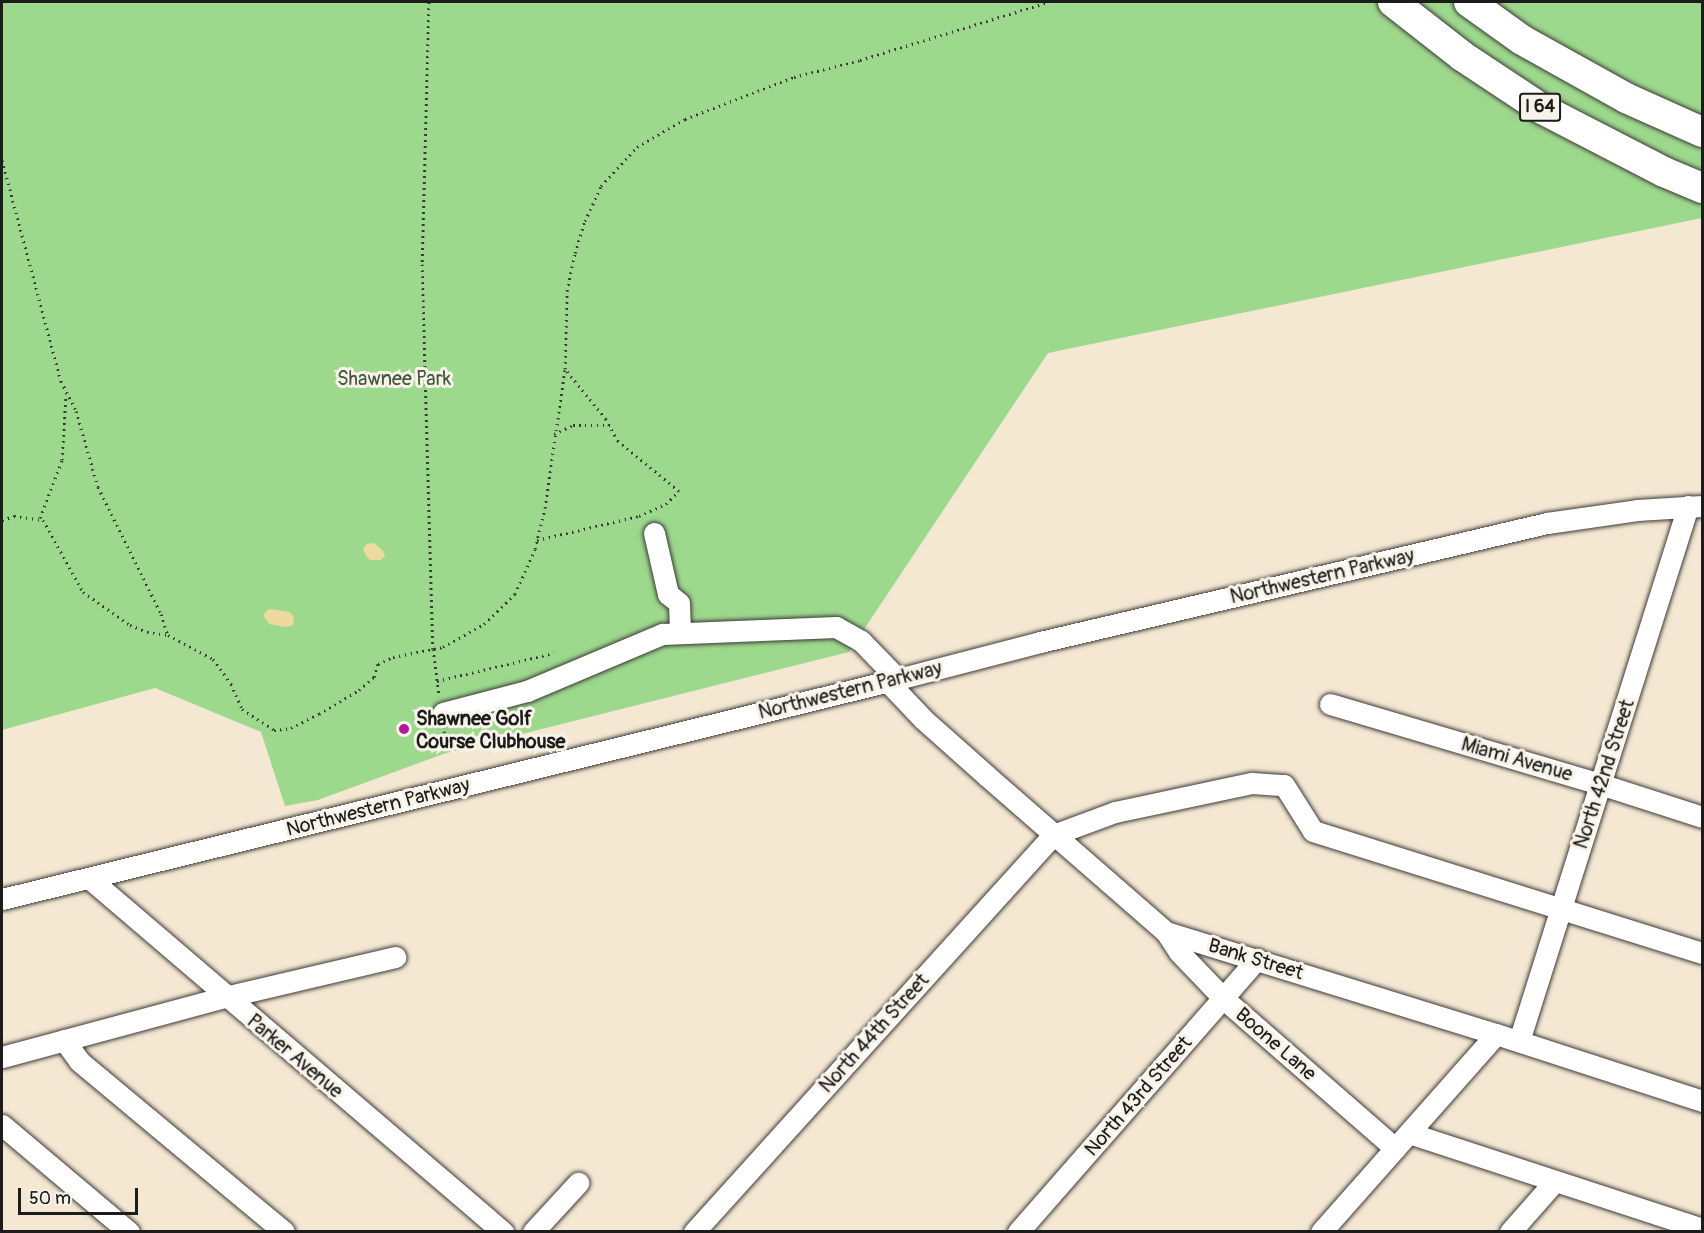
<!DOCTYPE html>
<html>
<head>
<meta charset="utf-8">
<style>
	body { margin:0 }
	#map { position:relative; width:1704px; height:1233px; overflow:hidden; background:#f5e8d3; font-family:Pangolin,sans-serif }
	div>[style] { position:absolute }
	.green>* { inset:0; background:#9dd98d }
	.sand>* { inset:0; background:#eeda9e }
	.path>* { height:3px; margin-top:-1.5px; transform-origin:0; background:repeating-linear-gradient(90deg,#3d3b37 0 1.5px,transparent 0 6px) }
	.roads { filter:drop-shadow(0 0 2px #3d3b37) drop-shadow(0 0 2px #3d3b37) }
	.minor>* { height:21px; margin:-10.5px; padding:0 10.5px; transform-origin:10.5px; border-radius:10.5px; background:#fff }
	.highway>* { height:30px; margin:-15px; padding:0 15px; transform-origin:15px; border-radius:15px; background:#fff }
	.dots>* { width:16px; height:16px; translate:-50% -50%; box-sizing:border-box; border:3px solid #f7f3e8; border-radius:50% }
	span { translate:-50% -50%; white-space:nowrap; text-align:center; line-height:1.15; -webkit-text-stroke:6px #f7f3e8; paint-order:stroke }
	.shield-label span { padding:2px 4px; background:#f7f3e8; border:2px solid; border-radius:4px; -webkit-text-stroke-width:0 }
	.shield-label { font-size:18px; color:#1c1c1c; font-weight:700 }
	.park-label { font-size:20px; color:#43553e }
	.street-label { font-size:20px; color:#1c1c1c }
	.poi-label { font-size:20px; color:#1c1c1c; font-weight:700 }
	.left { translate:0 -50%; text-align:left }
	.frame { position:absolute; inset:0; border:3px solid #1c1c1c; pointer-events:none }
	.scale { position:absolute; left:18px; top:1188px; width:120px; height:27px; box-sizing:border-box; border:3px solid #1c1c1c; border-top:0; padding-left:8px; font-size:18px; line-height:21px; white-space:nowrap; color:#1c1c1c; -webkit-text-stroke:4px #f7f3e8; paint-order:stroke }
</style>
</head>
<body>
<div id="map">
	<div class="green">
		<div style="clip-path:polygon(2px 2px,1702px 2px,1702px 218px,1048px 353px,849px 652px,446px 753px,318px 800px,285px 806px,261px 732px,155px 688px,2px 730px)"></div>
	</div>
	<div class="sand">
		<div style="clip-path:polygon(374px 543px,383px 551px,385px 556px,381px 560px,370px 560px,366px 556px,363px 549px,367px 544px)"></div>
		<div style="clip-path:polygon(269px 609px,290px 612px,294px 618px,293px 625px,286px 627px,269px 624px,263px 615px)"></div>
	</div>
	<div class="path">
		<div style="left:429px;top:2px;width:262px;rotate:91.5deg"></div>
		<div style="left:422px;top:264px;width:385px;rotate:88.4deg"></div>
		<div style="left:433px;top:649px;width:46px;rotate:82.6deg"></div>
		<div style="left:2px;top:160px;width:229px;rotate:75.1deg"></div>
		<div style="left:61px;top:381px;width:34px;rotate:63deg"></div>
		<div style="left:76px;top:411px;width:79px;rotate:73.9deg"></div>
		<div style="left:98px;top:487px;width:142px;rotate:63.6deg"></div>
		<div style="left:161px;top:614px;width:22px;rotate:72deg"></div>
		<div style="left:554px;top:434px;width:21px;rotate:-25deg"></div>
		<div style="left:573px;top:425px;width:37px"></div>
		<div style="left:40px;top:518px;width:62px;rotate:-69.2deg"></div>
		<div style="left:62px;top:460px;width:66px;rotate:-86.5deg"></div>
		<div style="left:2px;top:520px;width:13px;rotate:-18deg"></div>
		<div style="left:14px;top:516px;width:29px;rotate:8deg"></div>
		<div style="left:43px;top:520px;width:82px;rotate:60.9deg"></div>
		<div style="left:83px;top:592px;width:57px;rotate:35.1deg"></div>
		<div style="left:130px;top:625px;width:18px;rotate:22deg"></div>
		<div style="left:147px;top:632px;width:21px;rotate:8deg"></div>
		<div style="left:168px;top:635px;width:51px;rotate:28.1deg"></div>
		<div style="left:213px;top:659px;width:31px;rotate:54deg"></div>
		<div style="left:231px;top:684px;width:27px;rotate:66deg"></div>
		<div style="left:242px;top:709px;width:38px;rotate:33deg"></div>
		<div style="left:274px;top:730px;width:17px;rotate:-7deg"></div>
		<div style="left:291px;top:728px;width:31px;rotate:-27deg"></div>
		<div style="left:319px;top:714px;width:47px;rotate:-31deg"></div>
		<div style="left:359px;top:690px;width:20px;rotate:-41deg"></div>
		<div style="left:374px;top:677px;width:14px;rotate:-73deg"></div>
		<div style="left:378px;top:664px;width:17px;rotate:-25deg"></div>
		<div style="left:393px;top:657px;width:51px;rotate:-11.3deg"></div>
		<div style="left:443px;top:647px;width:47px;rotate:-29.3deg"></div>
		<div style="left:484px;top:624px;width:43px;rotate:-44.1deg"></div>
		<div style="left:515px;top:594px;width:49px;rotate:-66deg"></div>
		<div style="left:535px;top:549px;width:42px;rotate:-76.3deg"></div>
		<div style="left:545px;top:508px;width:140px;rotate:-81.8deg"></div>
		<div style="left:565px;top:369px;width:78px;rotate:-88.5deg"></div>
		<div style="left:567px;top:291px;width:39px;rotate:-78deg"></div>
		<div style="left:575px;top:253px;width:34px;rotate:-73deg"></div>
		<div style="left:585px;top:221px;width:38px;rotate:-65deg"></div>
		<div style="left:601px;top:186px;width:53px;rotate:-47.3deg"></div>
		<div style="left:637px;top:147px;width:56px;rotate:-30.3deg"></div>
		<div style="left:685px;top:119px;width:117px;rotate:-21.1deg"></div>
		<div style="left:794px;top:77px;width:68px;rotate:-14.4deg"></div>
		<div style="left:860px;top:60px;width:197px;rotate:-17.1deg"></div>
		<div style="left:537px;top:540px;width:105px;rotate:-13.2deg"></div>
		<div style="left:639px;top:516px;width:30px;rotate:-24deg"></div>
		<div style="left:666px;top:504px;width:18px;rotate:-45deg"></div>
		<div style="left:679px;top:491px;width:79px;rotate:-140.7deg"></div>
		<div style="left:618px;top:441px;width:25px;rotate:-119deg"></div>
		<div style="left:606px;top:419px;width:65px;rotate:-129.4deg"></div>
		<div style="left:437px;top:681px;width:120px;rotate:-13.5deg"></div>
		<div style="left:444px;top:731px;width:22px;rotate:85deg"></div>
	</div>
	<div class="roads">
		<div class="minor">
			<div style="left:654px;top:533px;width:63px;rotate:77.1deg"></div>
			<div style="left:668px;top:594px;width:14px;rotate:39deg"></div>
			<div style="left:679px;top:603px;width:30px;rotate:88deg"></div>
			<div style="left:888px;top:682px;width:51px;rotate:46.6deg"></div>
			<div style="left:923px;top:719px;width:86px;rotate:41.7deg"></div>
			<div style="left:987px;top:776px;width:237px;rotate:41.1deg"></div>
			<div style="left:1166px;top:932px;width:345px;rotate:17.2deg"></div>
			<div style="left:1496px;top:1034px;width:217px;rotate:18deg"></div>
			<div style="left:1330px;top:704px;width:282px;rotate:16.5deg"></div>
			<div style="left:1600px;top:784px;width:107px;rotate:17.9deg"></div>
			<div style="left:443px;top:713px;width:87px;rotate:-14.7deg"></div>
			<div style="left:527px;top:691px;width:147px;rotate:-22.9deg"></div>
			<div style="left:662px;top:634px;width:174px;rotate:-2.3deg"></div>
			<div style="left:836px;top:627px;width:29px;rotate:29deg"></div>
			<div style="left:861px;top:641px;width:53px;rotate:45.8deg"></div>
			<div style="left:89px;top:878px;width:545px;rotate:40.53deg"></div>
			<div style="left:2px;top:899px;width:923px;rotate:-13.8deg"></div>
			<div style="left:898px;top:679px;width:147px;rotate:-14.6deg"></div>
			<div style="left:1040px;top:642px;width:521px;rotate:-13.21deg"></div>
			<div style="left:1547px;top:523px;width:91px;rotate:-8.2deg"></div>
			<div style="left:1637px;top:510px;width:65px;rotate:-3.5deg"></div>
			<div style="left:1166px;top:932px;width:24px;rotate:57deg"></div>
			<div style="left:1179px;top:952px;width:65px;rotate:46.2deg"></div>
			<div style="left:1224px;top:999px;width:227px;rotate:41.1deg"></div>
			<div style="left:64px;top:1040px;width:26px;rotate:54deg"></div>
			<div style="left:79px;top:1061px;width:267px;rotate:39.8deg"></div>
			<div style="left:1519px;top:1041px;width:561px;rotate:-72.47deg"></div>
			<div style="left:2px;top:1057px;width:231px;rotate:-15.1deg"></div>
			<div style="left:225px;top:997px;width:175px;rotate:-13.2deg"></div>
			<div style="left:2px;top:1125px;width:166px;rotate:40.1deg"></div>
			<div style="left:1409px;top:1133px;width:308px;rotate:18.1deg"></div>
			<div style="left:533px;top:1232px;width:67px;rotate:-47.4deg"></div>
			<div style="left:694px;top:1232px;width:535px;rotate:-47.88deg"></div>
			<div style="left:1053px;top:835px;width:66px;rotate:-20.4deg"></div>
			<div style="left:1115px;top:812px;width:140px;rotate:-12deg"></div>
			<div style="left:1252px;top:783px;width:32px;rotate:4deg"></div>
			<div style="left:1284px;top:785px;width:54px;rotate:57.8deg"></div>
			<div style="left:1313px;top:831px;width:408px;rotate:17.4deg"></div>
			<div style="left:1018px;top:1232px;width:363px;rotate:-48.8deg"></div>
			<div style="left:1321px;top:1232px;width:264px;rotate:-48.5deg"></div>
			<div style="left:1510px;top:1232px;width:68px;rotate:-48.6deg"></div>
		</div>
		<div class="highway">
			<div style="left:1393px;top:2px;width:88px;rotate:38deg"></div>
			<div style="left:1462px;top:56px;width:96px;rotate:33.5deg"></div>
			<div style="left:1542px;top:109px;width:137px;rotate:27.3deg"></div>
			<div style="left:1664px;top:172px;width:41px;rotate:22.8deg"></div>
			<div style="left:1469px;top:2px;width:65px;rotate:35.6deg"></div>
			<div style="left:1522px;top:40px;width:119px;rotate:29.1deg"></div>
			<div style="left:1626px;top:98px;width:83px;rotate:24.1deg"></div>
		</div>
	</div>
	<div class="dots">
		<div style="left:404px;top:729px;background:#b5179e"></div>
	</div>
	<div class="shield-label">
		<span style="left:1540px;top:107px">I 64</span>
	</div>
	<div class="park-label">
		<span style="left:394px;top:378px">Shawnee Park</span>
	</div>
	<div class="street-label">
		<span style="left:1322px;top:576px;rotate:-13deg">Northwestern Parkway</span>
		<span style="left:850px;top:690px;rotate:-14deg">Northwestern Parkway</span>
		<span style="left:1517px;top:759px;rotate:16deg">Miami Avenue</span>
		<span style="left:1604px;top:774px;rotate:-72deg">North 42nd Street</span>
		<span style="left:378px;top:807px;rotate:-14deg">Northwestern Parkway</span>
		<span style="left:1256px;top:959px;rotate:17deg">Bank Street</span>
		<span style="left:874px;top:1033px;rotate:-48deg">North 44th Street</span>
		<span style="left:1276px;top:1044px;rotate:41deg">Boone Lane</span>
		<span style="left:295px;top:1056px;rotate:40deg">Parker Avenue</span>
		<span style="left:1138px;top:1096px;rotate:-49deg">North 43rd Street</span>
	</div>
	<div class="poi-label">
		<span class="left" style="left:416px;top:730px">Shawnee Golf<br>Course Clubhouse</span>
	</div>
	<div class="frame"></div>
	<div class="scale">50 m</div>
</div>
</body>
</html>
